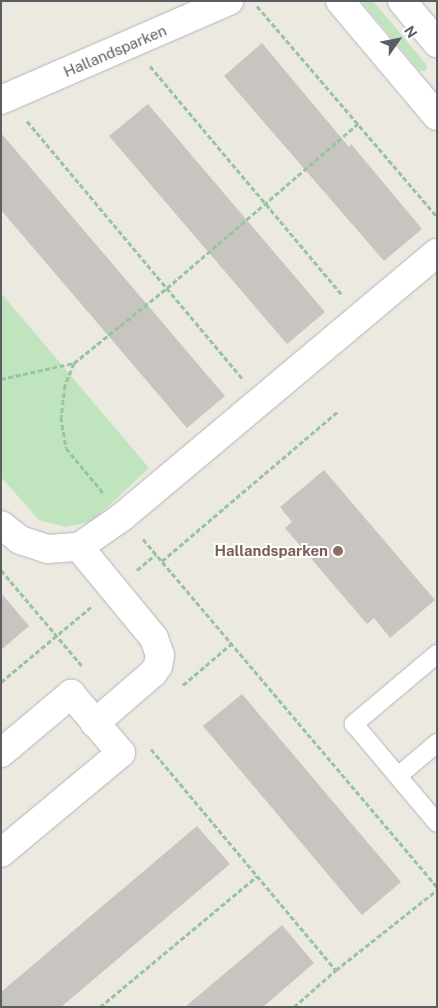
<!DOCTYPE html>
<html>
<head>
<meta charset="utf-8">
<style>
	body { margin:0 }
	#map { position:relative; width:438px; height:1008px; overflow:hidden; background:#ece9e1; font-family:"Public Sans",sans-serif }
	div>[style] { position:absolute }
	.green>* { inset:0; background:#c0e4be }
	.building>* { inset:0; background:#c8c4bf }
	.path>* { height:3px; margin-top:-1.5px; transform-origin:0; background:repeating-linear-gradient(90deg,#98c4a2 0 5px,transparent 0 7.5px) }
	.roads { filter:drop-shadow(0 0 1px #b2b5b9) drop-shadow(0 0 1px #b2b5b9) }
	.lane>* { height:18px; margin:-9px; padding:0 9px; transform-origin:9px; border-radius:9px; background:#fff }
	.street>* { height:28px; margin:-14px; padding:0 14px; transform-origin:14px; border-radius:14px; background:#fff }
	.dots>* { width:14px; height:14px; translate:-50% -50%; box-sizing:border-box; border:2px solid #fff; border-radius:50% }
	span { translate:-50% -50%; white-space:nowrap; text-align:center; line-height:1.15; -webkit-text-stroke:4px #fff; paint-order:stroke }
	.street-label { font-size:15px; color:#5a5e62 }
	.education-label { font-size:15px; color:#785e54; font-weight:700 }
	.right { translate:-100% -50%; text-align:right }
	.frame { position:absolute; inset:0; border:2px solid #5a5e62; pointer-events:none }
	.north { position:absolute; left:373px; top:15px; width:50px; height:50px; -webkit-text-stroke:4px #fff; paint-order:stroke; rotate:57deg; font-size:14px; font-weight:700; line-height:20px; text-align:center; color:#5a5e62 }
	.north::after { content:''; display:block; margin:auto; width:18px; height:22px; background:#5a5e62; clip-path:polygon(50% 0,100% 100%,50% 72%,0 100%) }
</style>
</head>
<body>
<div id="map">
	<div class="green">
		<div style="clip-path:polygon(361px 1px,373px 1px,426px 64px,427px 68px,425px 71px,421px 71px,418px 69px)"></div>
		<div style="clip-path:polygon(1px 293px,149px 468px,92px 521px,66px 527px,39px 520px,1px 477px)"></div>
	</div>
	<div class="building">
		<div style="clip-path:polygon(262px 43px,349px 147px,351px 144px,422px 229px,384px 261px,224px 76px)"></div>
		<div style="clip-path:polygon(148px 104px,325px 312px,287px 344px,109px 136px)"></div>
		<div style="clip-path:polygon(1px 133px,225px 396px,187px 428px,1px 210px)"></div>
		<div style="clip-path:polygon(324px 470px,435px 600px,390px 638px,374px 618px,367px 624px,285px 528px,292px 522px,280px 507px)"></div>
		<div style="clip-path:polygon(1px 593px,29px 626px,1px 650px)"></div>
		<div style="clip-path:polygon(242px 694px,401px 882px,362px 915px,203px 726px)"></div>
		<div style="clip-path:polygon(197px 826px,230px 864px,61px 1007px,1px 1007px,1px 992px)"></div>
		<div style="clip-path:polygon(282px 925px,314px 963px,263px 1007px,185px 1007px)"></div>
	</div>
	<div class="path">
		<div style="left:257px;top:6px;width:277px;rotate:49.5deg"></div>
		<div style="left:150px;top:66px;width:299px;rotate:50deg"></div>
		<div style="left:27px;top:121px;width:336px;rotate:50.1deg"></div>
		<div style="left:74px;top:363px;width:24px;rotate:112deg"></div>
		<div style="left:65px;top:385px;width:32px;rotate:97deg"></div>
		<div style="left:61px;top:417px;width:31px;rotate:81deg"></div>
		<div style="left:66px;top:448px;width:60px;rotate:50.4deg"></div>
		<div style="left:1px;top:379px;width:75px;rotate:-12.4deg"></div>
		<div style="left:74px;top:363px;width:119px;rotate:-38.9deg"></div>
		<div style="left:167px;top:288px;width:252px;rotate:-40.7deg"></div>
		<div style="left:143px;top:539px;width:456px;rotate:49.8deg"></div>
		<div style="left:162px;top:561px;width:231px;rotate:-40.4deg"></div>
		<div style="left:1px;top:570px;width:127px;rotate:49.8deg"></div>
		<div style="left:137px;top:570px;width:25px;rotate:-40deg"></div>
		<div style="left:1px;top:682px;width:117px;rotate:-39.8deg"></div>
		<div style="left:183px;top:685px;width:63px;rotate:-40.5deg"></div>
		<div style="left:151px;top:749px;width:288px;rotate:50.1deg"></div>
		<div style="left:100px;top:1007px;width:204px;rotate:-39.8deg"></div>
		<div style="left:294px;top:1007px;width:56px;rotate:-41.4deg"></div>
		<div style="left:336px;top:970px;width:129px;rotate:-38.4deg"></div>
	</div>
	<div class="roads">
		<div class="lane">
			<div style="left:437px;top:654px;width:109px;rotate:139.9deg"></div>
			<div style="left:354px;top:724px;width:129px;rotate:50deg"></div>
			<div style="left:398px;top:776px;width:51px;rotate:-40.2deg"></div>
		</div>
		<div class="street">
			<div style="left:340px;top:1px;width:150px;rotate:49.9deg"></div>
			<div style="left:402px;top:1px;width:55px;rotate:50.2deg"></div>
			<div style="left:1px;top:100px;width:249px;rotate:-23.5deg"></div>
			<div style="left:1px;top:525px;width:24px;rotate:38deg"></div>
			<div style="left:20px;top:540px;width:29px;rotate:18deg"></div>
			<div style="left:48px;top:549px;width:31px;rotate:-4deg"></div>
			<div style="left:79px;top:547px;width:52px;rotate:-34.9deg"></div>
			<div style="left:122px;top:517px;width:411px;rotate:-40deg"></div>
			<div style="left:79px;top:547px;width:118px;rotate:50.5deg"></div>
			<div style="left:154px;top:638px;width:18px;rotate:71deg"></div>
			<div style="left:160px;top:655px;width:11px;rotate:100deg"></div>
			<div style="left:158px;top:666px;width:9px;rotate:126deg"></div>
			<div style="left:153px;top:673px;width:77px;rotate:139.2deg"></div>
			<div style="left:1px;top:753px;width:92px;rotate:-40.1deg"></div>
			<div style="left:71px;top:694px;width:77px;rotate:49.7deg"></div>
			<div style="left:121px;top:753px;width:156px;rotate:140.2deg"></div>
		</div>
	</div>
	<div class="dots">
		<div style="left:338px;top:551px;background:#8d6e63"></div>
	</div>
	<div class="street-label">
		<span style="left:115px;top:51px;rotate:-23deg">Hallandsparken</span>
	</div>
	<div class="education-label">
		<span class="right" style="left:328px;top:551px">Hallandsparken</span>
	</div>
	<div class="frame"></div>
	<div class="north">N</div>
</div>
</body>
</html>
